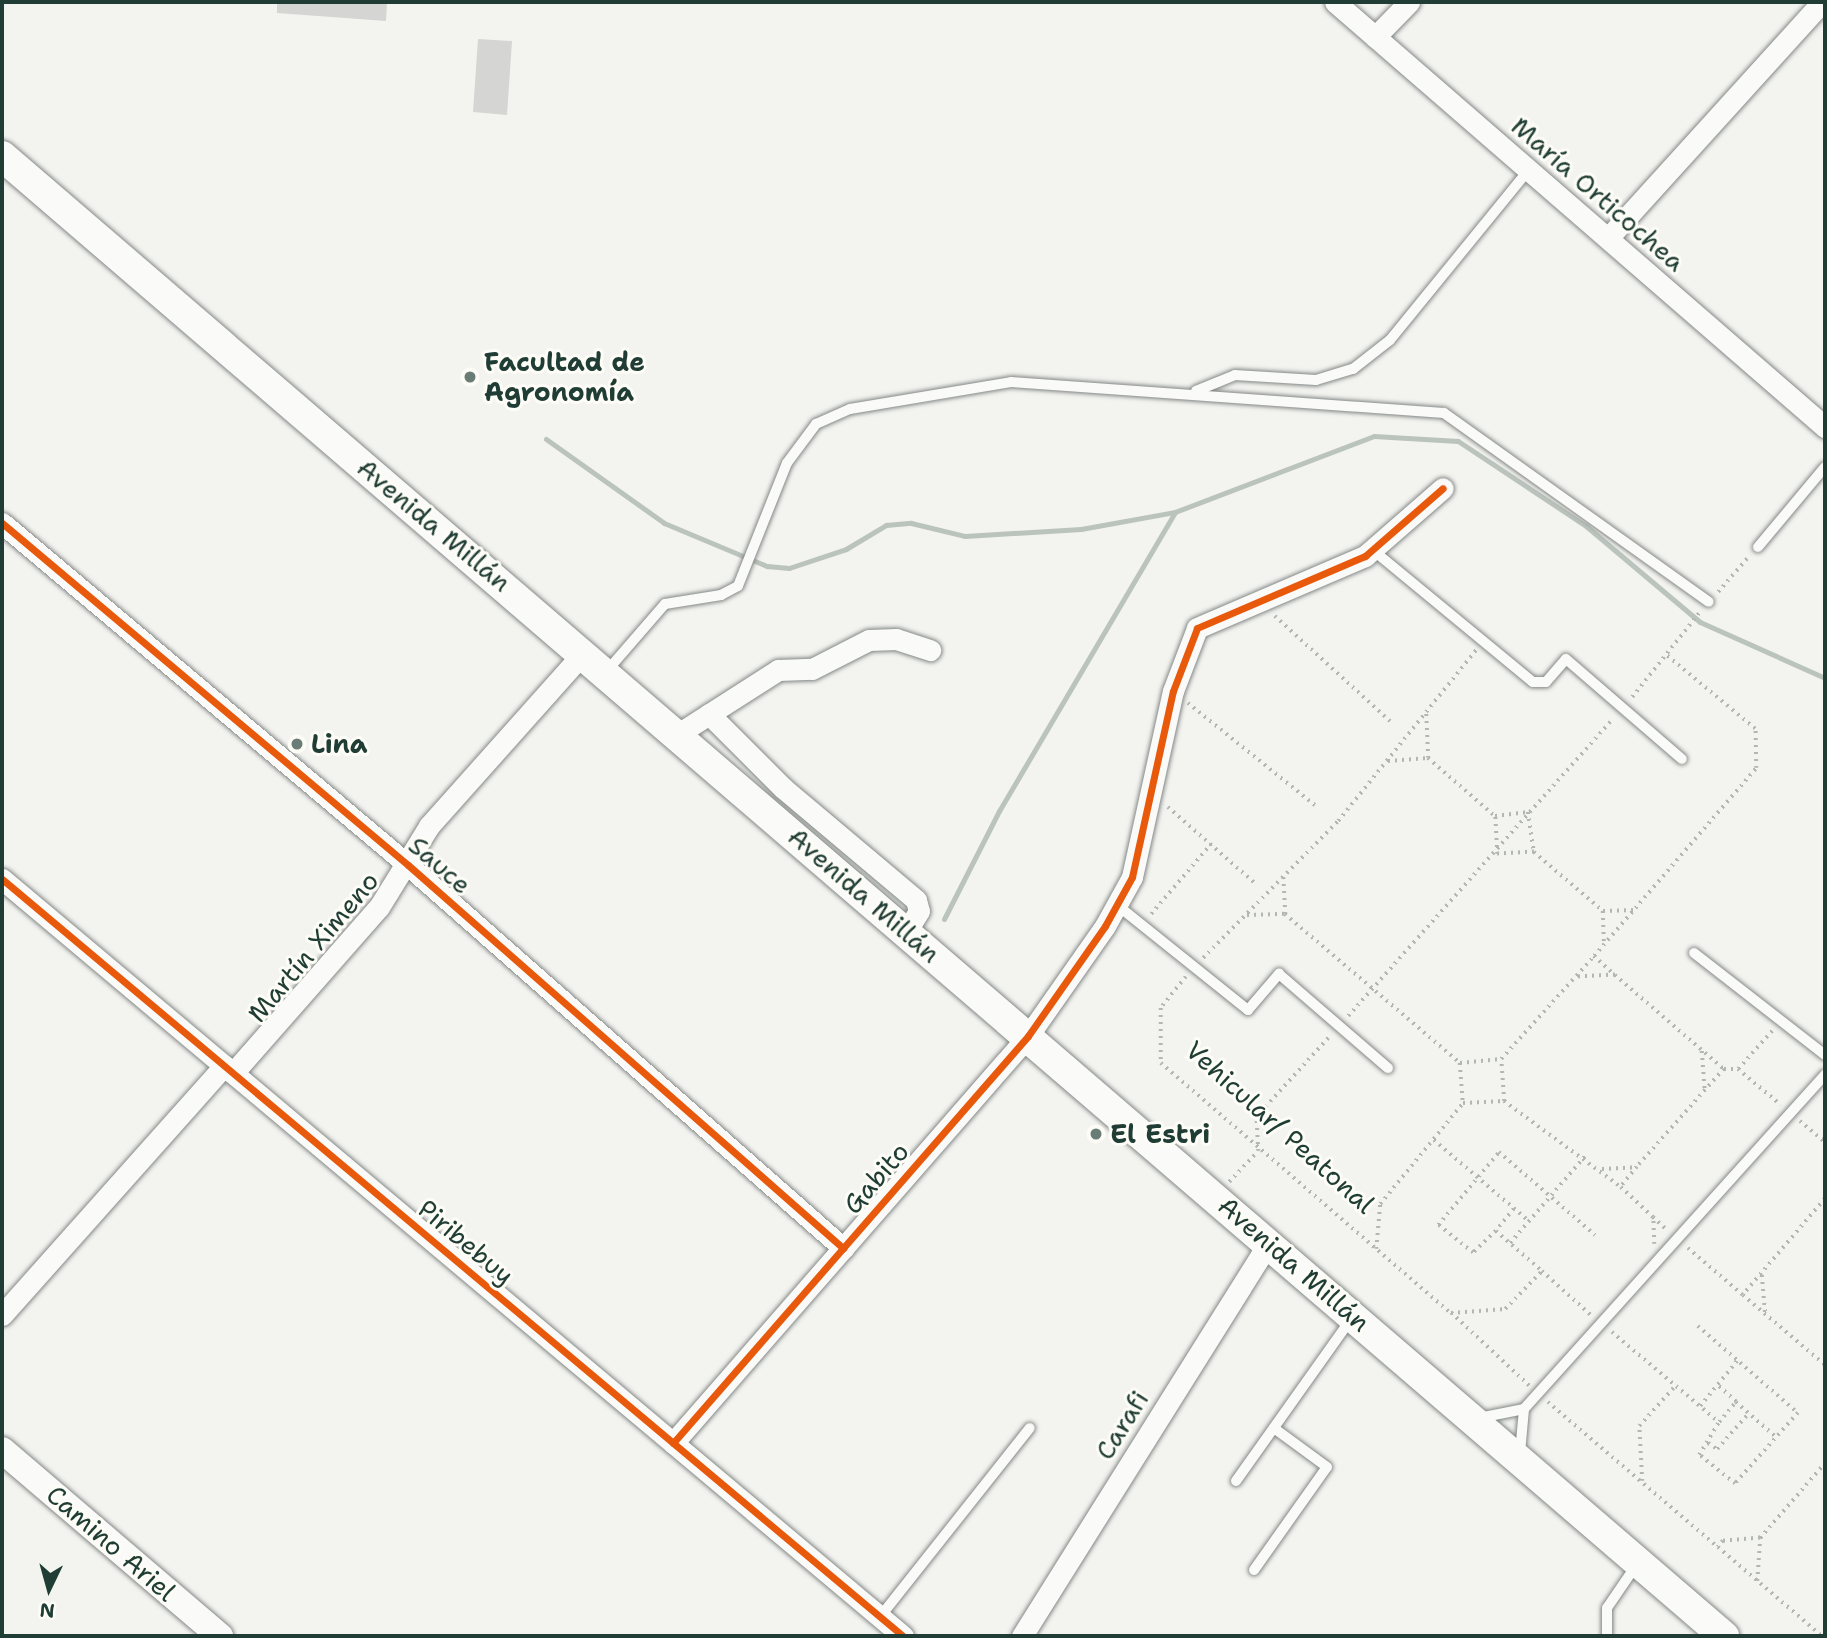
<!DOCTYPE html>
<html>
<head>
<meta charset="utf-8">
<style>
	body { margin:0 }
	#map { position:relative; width:1827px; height:1638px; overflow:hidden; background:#f3f3f0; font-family:"Shantell Sans",sans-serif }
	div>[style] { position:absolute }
	.stream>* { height:5px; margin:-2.5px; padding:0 2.5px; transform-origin:2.5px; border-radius:2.5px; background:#bbc3bd }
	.building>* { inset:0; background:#d5d6d3 }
	.path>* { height:3.5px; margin-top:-1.75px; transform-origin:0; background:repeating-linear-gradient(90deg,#b3b7b4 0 2px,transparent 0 7px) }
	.roads { filter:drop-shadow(0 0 2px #848986) drop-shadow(0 0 2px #848986) }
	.service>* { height:10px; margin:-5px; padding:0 5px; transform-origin:5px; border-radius:5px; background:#fafaf8 }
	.minor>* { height:21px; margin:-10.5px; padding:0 10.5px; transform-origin:10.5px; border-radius:10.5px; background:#fafaf8 }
	.tertiary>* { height:26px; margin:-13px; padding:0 13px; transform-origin:13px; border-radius:13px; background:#fafaf8 }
	.secondary>* { height:30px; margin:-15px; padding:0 15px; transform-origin:15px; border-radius:15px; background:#fafaf8 }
	.cycleway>* { height:7px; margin:-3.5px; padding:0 3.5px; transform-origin:3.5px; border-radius:3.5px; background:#e8590c }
	.dots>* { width:19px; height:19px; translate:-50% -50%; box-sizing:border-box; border:4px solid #fdfcf7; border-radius:50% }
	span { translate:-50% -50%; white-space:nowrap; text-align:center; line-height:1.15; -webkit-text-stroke:6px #fdfcf7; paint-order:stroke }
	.street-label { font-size:26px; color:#1f3d34 }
	.poi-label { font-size:26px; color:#1f3d34; font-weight:700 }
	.left { translate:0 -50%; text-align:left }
	.frame { position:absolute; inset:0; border:4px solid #1f3d34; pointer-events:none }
	.north { position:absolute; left:14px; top:1554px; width:70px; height:70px; -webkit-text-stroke:5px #fdfcf7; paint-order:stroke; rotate:185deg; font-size:19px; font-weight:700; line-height:28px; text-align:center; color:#1f3d34 }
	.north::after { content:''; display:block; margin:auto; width:24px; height:32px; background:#1f3d34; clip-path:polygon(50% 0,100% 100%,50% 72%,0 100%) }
</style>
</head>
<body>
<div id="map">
	<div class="stream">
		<div style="left:546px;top:439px;width:145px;rotate:35.4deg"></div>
		<div style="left:664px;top:523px;width:112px;rotate:22.7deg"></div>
		<div style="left:767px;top:566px;width:22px;rotate:5deg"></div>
		<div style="left:789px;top:568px;width:60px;rotate:-18.4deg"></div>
		<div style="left:846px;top:549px;width:47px;rotate:-31deg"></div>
		<div style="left:886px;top:525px;width:25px;rotate:-5deg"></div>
		<div style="left:911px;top:523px;width:56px;rotate:13.5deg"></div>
		<div style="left:965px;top:536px;width:116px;rotate:-3.5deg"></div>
		<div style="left:1081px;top:529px;width:96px;rotate:-10.3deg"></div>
		<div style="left:1175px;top:512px;width:213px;rotate:-20.9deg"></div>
		<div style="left:1374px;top:436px;width:84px;rotate:3.4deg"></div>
		<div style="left:1458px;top:441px;width:154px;rotate:33.6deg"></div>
		<div style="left:1586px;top:526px;width:149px;rotate:40.1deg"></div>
		<div style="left:1700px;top:622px;width:137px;rotate:24.1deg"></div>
		<div style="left:944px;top:919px;width:121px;rotate:-63deg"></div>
		<div style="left:999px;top:811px;width:347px;rotate:-59.5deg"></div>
	</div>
	<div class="building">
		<div style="clip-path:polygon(277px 2px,387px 2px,386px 21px,277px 13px)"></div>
		<div style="clip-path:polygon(478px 39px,512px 41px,507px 115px,473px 112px)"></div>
	</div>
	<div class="path">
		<div style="left:1718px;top:592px;width:49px;rotate:-49.1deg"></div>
		<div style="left:1275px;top:616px;width:156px;rotate:42.4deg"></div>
		<div style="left:1632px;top:697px;width:107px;rotate:-51.4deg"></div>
		<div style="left:1188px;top:703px;width:163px;rotate:38.8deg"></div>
		<div style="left:1428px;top:758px;width:89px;rotate:40.9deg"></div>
		<div style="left:1388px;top:761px;width:40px;rotate:-4.3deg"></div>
		<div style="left:1428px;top:758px;width:44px;rotate:-92.6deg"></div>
		<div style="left:1168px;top:807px;width:117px;rotate:41.2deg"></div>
		<div style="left:1534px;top:852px;width:37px;rotate:177deg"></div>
		<div style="left:1497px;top:854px;width:38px;rotate:-93deg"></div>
		<div style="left:1495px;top:816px;width:33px;rotate:-7deg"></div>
		<div style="left:1528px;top:812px;width:40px;rotate:81.5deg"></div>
		<div style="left:1534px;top:852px;width:91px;rotate:40.5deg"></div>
		<div style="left:1603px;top:911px;width:32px;rotate:-2deg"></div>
		<div style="left:1603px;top:911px;width:33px;rotate:88deg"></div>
		<div style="left:1151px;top:914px;width:92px;rotate:-49.4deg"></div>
		<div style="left:1285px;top:914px;width:230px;rotate:40.4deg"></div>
		<div style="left:1460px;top:1063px;width:40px;rotate:85.7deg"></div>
		<div style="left:1247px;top:915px;width:38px;rotate:-2deg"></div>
		<div style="left:1285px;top:914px;width:37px;rotate:-93deg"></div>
		<div style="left:1594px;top:956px;width:248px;rotate:-49.2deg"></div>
		<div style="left:1756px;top:768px;width:39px;rotate:-91deg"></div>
		<div style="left:1755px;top:729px;width:116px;rotate:-140.3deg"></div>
		<div style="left:1203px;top:958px;width:192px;rotate:-45.4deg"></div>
		<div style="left:1338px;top:821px;width:220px;rotate:-51.1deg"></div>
		<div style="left:1615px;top:975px;width:144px;rotate:40.8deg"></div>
		<div style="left:1724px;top:1069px;width:131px;rotate:131.6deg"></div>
		<div style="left:1186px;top:977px;width:40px;rotate:129deg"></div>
		<div style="left:1161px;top:1008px;width:55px;rotate:90deg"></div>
		<div style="left:1161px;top:1063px;width:383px;rotate:40.8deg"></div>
		<div style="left:1348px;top:1016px;width:398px;rotate:-48.3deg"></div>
		<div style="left:1702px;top:1051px;width:40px;rotate:85.7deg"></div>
		<div style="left:1460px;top:1063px;width:41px;rotate:-5.6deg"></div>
		<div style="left:1724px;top:1069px;width:14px"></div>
		<div style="left:1738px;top:1069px;width:51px;rotate:-48.2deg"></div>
		<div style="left:1738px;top:1069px;width:56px;rotate:39.9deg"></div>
		<div style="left:1504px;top:1101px;width:42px;rotate:-94.1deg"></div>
		<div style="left:1501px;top:1059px;width:139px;rotate:-47.9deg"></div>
		<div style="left:1594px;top:956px;width:28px;rotate:42deg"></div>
		<div style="left:1615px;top:975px;width:39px;rotate:177deg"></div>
		<div style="left:1800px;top:1121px;width:33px;rotate:40deg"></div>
		<div style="left:1434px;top:1140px;width:125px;rotate:40.5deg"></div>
		<div style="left:1602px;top:1169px;width:35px;rotate:-3deg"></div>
		<div style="left:1637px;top:1167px;width:26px;rotate:129deg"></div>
		<div style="left:1621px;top:1187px;width:44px;rotate:43.2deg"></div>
		<div style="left:1229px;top:1182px;width:42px;rotate:-46.9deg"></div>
		<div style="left:1258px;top:1151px;width:34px;rotate:-93deg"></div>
		<div style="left:1256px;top:1117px;width:111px;rotate:-47.6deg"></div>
		<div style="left:1825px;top:1199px;width:126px;rotate:130.5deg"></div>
		<div style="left:1743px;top:1295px;width:108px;rotate:40.5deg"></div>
		<div style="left:1514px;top:1209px;width:28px;rotate:129deg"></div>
		<div style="left:1496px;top:1231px;width:61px;rotate:41deg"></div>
		<div style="left:1496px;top:1231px;width:32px;rotate:136deg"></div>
		<div style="left:1473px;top:1253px;width:45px;rotate:-141.3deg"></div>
		<div style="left:1438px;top:1225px;width:95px;rotate:-50.1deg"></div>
		<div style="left:1499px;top:1152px;width:127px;rotate:40.8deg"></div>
		<div style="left:1510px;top:1243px;width:115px;rotate:-49.2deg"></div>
		<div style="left:1654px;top:1244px;width:27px;rotate:-92deg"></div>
		<div style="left:1653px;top:1217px;width:18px;rotate:43deg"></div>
		<div style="left:1688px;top:1248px;width:72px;rotate:40.5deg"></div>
		<div style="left:1376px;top:1249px;width:45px;rotate:-84.9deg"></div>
		<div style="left:1380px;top:1204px;width:131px;rotate:-50.6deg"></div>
		<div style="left:1463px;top:1103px;width:41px;rotate:-2.8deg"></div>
		<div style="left:1504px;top:1101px;width:145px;rotate:36.3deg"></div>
		<div style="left:1762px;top:1275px;width:38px;rotate:85deg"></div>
		<div style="left:1698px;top:1326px;width:133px;rotate:41deg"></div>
		<div style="left:1798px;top:1413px;width:95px;rotate:131.6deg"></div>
		<div style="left:1735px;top:1484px;width:46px;rotate:-141.1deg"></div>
		<div style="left:1699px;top:1455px;width:39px;rotate:-59deg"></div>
		<div style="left:1612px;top:1332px;width:140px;rotate:40.1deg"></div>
		<div style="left:1719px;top:1422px;width:26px;rotate:-50deg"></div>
		<div style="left:1736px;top:1402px;width:25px;rotate:-138deg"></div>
		<div style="left:1529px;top:1386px;width:107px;rotate:-136.9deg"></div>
		<div style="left:1451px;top:1313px;width:54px;rotate:-4.2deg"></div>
		<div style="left:1505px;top:1309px;width:53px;rotate:-45.8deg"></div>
		<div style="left:1542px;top:1271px;width:67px;rotate:42deg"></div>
		<div style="left:1548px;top:1402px;width:223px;rotate:40.5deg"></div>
		<div style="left:1736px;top:1402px;width:53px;rotate:41.2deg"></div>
		<div style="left:1700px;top:1406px;width:58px;rotate:-50.6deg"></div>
		<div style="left:1708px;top:1443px;width:11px;rotate:34deg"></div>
		<div style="left:1717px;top:1449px;width:48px;rotate:-48.4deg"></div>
		<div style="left:1642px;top:1481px;width:55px;rotate:-93.1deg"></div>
		<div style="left:1639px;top:1426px;width:55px;rotate:-47.9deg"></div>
		<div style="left:1760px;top:1538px;width:99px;rotate:-49.1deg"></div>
		<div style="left:1757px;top:1581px;width:43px;rotate:-86deg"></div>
		<div style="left:1760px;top:1538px;width:37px;rotate:175deg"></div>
		<div style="left:1723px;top:1541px;width:8px;rotate:130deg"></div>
		<div style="left:1718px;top:1547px;width:137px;rotate:40.6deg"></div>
	</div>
	<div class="roads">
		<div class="service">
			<div style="left:1196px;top:391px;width:42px;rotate:-22.3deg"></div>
			<div style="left:1235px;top:375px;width:81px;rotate:3.5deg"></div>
			<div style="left:1316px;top:380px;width:39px;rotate:-17deg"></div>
			<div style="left:1353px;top:369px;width:47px;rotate:-38.1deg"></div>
			<div style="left:1390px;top:340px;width:218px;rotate:-50.8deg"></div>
			<div style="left:1758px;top:547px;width:104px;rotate:-50.1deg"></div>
			<div style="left:1374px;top:551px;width:206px;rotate:39.5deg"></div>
			<div style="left:1533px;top:682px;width:13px"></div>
			<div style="left:1546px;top:682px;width:30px;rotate:-49deg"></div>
			<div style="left:1566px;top:659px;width:153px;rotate:40.8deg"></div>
			<div style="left:606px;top:672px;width:90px;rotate:-49.1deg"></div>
			<div style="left:665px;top:604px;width:57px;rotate:-9.1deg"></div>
			<div style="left:721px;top:595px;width:19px;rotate:-28deg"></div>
			<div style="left:738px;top:586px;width:132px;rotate:-68.3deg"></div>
			<div style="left:787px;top:463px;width:49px;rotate:-53.4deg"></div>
			<div style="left:816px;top:424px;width:37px;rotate:-24deg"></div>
			<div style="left:850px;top:409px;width:163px;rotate:-9.5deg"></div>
			<div style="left:1011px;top:382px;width:434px;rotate:4.1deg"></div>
			<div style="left:1444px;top:413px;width:325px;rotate:35.5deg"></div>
			<div style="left:1117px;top:905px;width:168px;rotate:38.7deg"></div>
			<div style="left:1248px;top:1010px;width:48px;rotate:-49.3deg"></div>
			<div style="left:1279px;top:974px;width:144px;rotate:40.8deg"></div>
			<div style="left:1694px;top:953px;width:166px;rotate:37.9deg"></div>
			<div style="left:1479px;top:1418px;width:46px;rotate:-11.3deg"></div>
			<div style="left:1520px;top:1453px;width:44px;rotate:-84.8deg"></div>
			<div style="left:1524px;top:1409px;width:450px;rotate:-48deg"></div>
			<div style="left:1236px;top:1481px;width:200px;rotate:-54.6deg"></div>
			<div style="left:1254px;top:1570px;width:126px;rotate:-54.7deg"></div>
			<div style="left:1327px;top:1467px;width:66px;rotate:-143.7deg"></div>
			<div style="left:880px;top:1617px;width:241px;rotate:-51.6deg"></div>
			<div style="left:1607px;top:1636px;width:28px;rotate:-90deg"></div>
			<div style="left:1607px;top:1608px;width:53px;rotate:-55.7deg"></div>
		</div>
		<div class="minor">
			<div style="left:1335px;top:2px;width:649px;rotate:40.94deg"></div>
			<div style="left:1375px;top:37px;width:49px;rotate:-45.8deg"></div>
			<div style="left:1608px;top:238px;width:319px;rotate:-47.8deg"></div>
			<div style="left:2px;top:523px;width:531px;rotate:40.11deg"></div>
			<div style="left:408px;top:865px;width:580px;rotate:41.36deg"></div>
			<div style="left:709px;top:714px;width:105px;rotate:45deg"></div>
			<div style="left:783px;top:788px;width:174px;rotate:40.1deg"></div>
			<div style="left:916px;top:900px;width:11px;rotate:75deg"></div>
			<div style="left:919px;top:911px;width:25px;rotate:122deg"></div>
			<div style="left:678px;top:734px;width:119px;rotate:-32.6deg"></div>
			<div style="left:778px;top:670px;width:34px;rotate:-2deg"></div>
			<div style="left:812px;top:669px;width:64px;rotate:-27deg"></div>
			<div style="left:869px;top:640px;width:27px;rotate:-2deg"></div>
			<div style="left:896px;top:639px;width:36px;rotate:18deg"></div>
			<div style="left:2px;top:879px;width:1177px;rotate:40.04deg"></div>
			<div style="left:233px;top:1073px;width:221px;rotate:-48.7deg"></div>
			<div style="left:379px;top:907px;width:95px;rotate:-58.3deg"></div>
			<div style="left:429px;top:826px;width:233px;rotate:-48.3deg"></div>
			<div style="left:2px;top:1315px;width:334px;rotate:-48.3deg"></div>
			<div style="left:673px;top:1443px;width:540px;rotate:-48.9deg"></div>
			<div style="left:1028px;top:1036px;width:134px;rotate:-55deg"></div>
			<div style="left:1105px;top:926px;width:56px;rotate:-61.1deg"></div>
			<div style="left:1132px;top:877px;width:190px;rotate:-77.6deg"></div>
			<div style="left:1173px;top:691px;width:67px;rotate:-69.1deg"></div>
			<div style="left:1197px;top:628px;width:183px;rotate:-23.2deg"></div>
			<div style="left:1365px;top:556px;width:103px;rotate:-41.1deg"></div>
			<div style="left:1022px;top:1636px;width:464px;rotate:-57.9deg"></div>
		</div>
		<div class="tertiary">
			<div style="left:2px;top:1450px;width:287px;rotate:40.5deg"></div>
		</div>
		<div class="secondary">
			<div style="left:2px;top:156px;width:2271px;rotate:40.68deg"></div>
		</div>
	</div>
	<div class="cycleway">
		<div style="left:2px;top:523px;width:531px;rotate:40.11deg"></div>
		<div style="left:408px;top:865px;width:580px;rotate:41.36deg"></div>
		<div style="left:2px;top:879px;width:1177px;rotate:40.04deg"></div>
		<div style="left:673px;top:1443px;width:540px;rotate:-48.9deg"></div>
		<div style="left:1028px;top:1036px;width:134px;rotate:-55deg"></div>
		<div style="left:1105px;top:926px;width:56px;rotate:-61.1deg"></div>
		<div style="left:1132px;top:877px;width:190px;rotate:-77.6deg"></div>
		<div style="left:1173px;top:691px;width:67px;rotate:-69.1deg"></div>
		<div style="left:1197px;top:628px;width:183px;rotate:-23.2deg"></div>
		<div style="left:1365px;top:556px;width:103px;rotate:-41.1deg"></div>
	</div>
	<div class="dots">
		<div style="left:470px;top:377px;background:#697d76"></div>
		<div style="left:297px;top:744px;background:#697d76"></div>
		<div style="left:1096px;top:1134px;background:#697d76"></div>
	</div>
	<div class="street-label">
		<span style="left:1598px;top:194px;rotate:41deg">María Orticochea</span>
		<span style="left:434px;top:525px;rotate:40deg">Avenida Millán</span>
		<span style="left:440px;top:865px;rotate:41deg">Sauce</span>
		<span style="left:864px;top:895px;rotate:41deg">Avenida Millán</span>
		<span style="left:313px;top:947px;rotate:-50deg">Martín Ximeno</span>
		<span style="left:1280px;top:1127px;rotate:42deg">Vehicular/ Peatonal</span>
		<span style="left:876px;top:1178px;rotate:-49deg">Gabito</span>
		<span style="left:466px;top:1242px;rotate:40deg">Piribebuy</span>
		<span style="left:1294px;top:1264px;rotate:41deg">Avenida Millán</span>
		<span style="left:1122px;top:1425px;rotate:-58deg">Carafi</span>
		<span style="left:111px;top:1543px;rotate:41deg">Camino Ariel</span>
	</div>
	<div class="poi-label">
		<span class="left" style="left:484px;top:377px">Facultad de<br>Agronomía</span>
		<span class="left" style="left:311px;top:744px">Lina</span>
		<span class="left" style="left:1110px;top:1134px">El Estri</span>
	</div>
	<div class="frame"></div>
	<div class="north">N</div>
</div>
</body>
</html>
